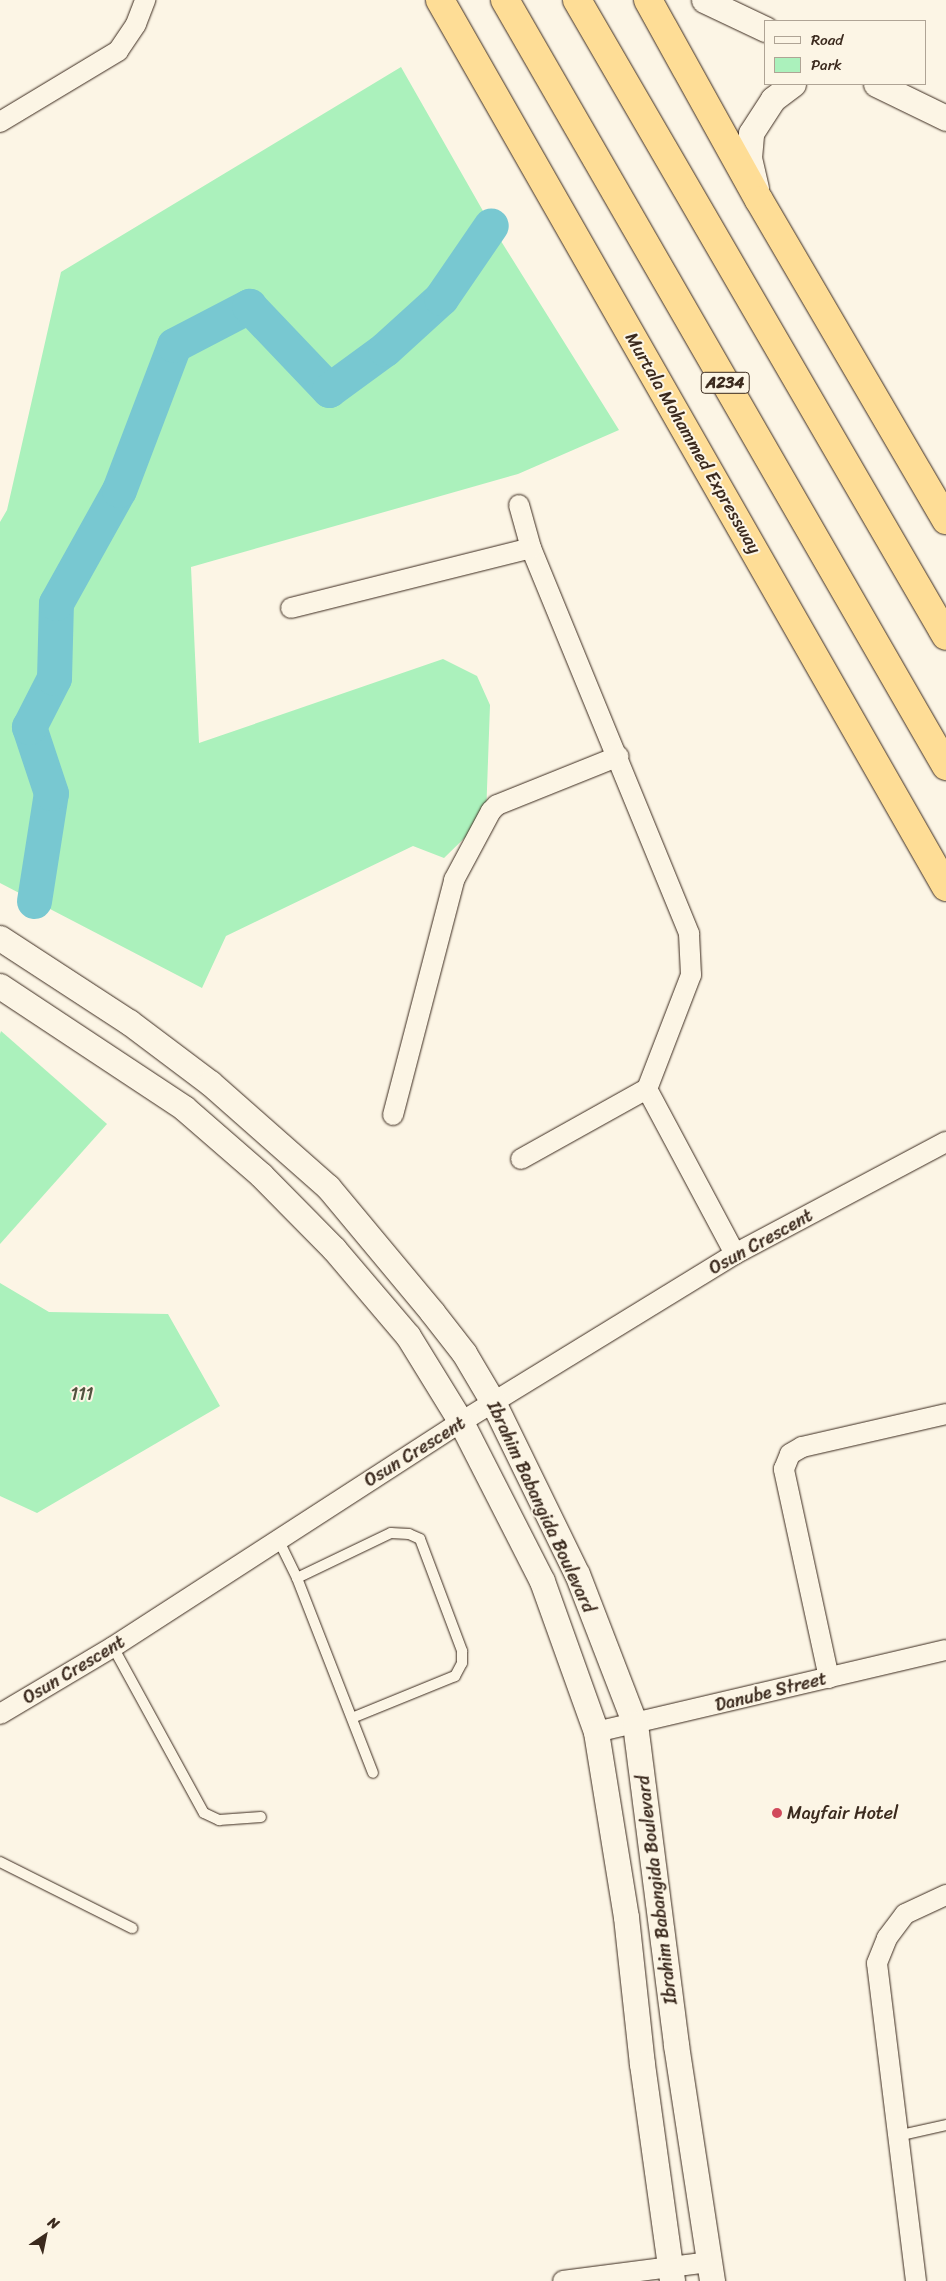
<!DOCTYPE html>
<html>
<head>
<meta charset="utf-8">
<style>
	body { margin:0 }
	#map { position:relative; width:946px; height:2281px; overflow:hidden; background:#fcf5e5; font-family:Sriracha,sans-serif }
	div>[style] { position:absolute }
	.green>* { inset:0; background:#abf1bc }
	.river>* { height:35px; margin:-17.5px; padding:0 17.5px; transform-origin:17.5px; border-radius:17.5px; background:#78c8d1 }
	.roads { filter:drop-shadow(0 0 1px #3b2a1e) drop-shadow(0 0 1px #3b2a1e) }
	.service>* { height:10px; margin:-5px; padding:0 5px; transform-origin:5px; border-radius:5px; background:#fcf5e5 }
	.minor>* { height:20px; margin:-10px; padding:0 10px; transform-origin:10px; border-radius:10px; background:#fcf5e5 }
	.tertiary>* { height:25px; margin:-12.5px; padding:0 12.5px; transform-origin:12.5px; border-radius:12.5px; background:#fcf5e5 }
	.trunk>* { height:28px; margin:-14px; padding:0 14px; transform-origin:14px; border-radius:14px; background:#fedd96 }
	.motorway>* { height:28px; margin:-14px; padding:0 14px; transform-origin:14px; border-radius:14px; background:#fedd96 }
	.dots>* { width:14px; height:14px; translate:-50% -50%; box-sizing:border-box; border:2px solid #fcf5e5; border-radius:50% }
	span { translate:-50% -50%; white-space:nowrap; text-align:center; line-height:1.15; -webkit-text-stroke:4px #fcf5e5; paint-order:stroke }
	.shield-label span { padding:1px 4px; background:#fcf5e5; border:1px solid; border-radius:4px; -webkit-text-stroke-width:0 }
	.shield-label { font-size:16px; color:#3b2a1e; font-weight:700 }
	.street-label { font-size:18px; color:#3b2a1e }
	.park-label { font-size:18px; color:#51523e }
	.poi-label { font-size:18px; color:#3b2a1e }
	.left { translate:0 -50%; text-align:left }
	.legend { position:absolute; left:764px; top:20px; width:162px; height:65px; box-sizing:border-box; background:#fcf5e5; border:1px solid #afa495; margin:0; padding:6px 9px; list-style:none; font-size:15px; color:#3b2a1e }
	.legend li { display:flex; align-items:center; gap:10px; height:25px }
	.legend b { width:25px; border:1px solid #afa495 }
	.north { position:absolute; left:20px; top:2211px; width:50px; height:50px; -webkit-text-stroke:4px #fcf5e5; paint-order:stroke; rotate:34deg; font-size:14px; font-weight:700; line-height:20px; text-align:center; color:#3b2a1e }
	.north::after { content:''; display:block; margin:auto; width:18px; height:22px; background:#3b2a1e; clip-path:polygon(50% 0,100% 100%,50% 72%,0 100%) }
</style>
</head>
<body>
<div id="map">
	<div class="green">
		<div style="clip-path:polygon(401px 67px,491px 225px,619px 430px,518px 474px,191px 567px,199px 743px,443px 659px,477px 676px,490px 705px,486px 817px,444px 858px,413px 846px,226px 936px,202px 988px,0 883px,0 522px,7px 510px,61px 272px)"></div>
		<div style="clip-path:polygon(1px 1031px,107px 1124px,0 1244px,0 1034px)"></div>
		<div style="clip-path:polygon(0 1283px,49px 1312px,168px 1314px,220px 1406px,37px 1513px,0 1496px)"></div>
	</div>
	<div class="river">
		<div style="left:34px;top:901px;width:109px;rotate:-81.1deg"></div>
		<div style="left:51px;top:793px;width:70px;rotate:-108.4deg"></div>
		<div style="left:29px;top:727px;width:55px;rotate:-63deg"></div>
		<div style="left:54px;top:678px;width:75px;rotate:-88.5deg"></div>
		<div style="left:56px;top:603px;width:129px;rotate:-60.9deg"></div>
		<div style="left:119px;top:490px;width:155px;rotate:-69.2deg"></div>
		<div style="left:174px;top:345px;width:85px;rotate:-27.5deg"></div>
		<div style="left:249px;top:306px;width:116px;rotate:46.4deg"></div>
		<div style="left:329px;top:390px;width:69px;rotate:-36.2deg"></div>
		<div style="left:385px;top:349px;width:76px;rotate:-42.3deg"></div>
		<div style="left:441px;top:298px;width:88px;rotate:-55.6deg"></div>
	</div>
	<div class="roads">
		<div class="service">
			<div style="left:278px;top:1539px;width:43px;rotate:64deg"></div>
			<div style="left:297px;top:1578px;width:209px;rotate:68.7deg"></div>
			<div style="left:297px;top:1578px;width:104px;rotate:-25.6deg"></div>
			<div style="left:391px;top:1533px;width:18px;rotate:3deg"></div>
			<div style="left:409px;top:1534px;width:12px;rotate:24deg"></div>
			<div style="left:420px;top:1539px;width:120px;rotate:69.4deg"></div>
			<div style="left:462px;top:1651px;width:12px;rotate:90deg"></div>
			<div style="left:462px;top:1663px;width:15px;rotate:118deg"></div>
			<div style="left:455px;top:1676px;width:111px;rotate:157.8deg"></div>
			<div style="left:113px;top:1647px;width:189px;rotate:61.3deg"></div>
			<div style="left:204px;top:1813px;width:17px;rotate:25deg"></div>
			<div style="left:219px;top:1820px;width:42px;rotate:-4.1deg"></div>
			<div style="left:0;top:1862px;width:148px;rotate:26.6deg"></div>
			<div style="left:897px;top:2136px;width:50px;rotate:-12.7deg"></div>
		</div>
		<div class="minor">
			<div style="left:0;top:122px;width:138px;rotate:-31deg"></div>
			<div style="left:118px;top:51px;width:32px;rotate:-56deg"></div>
			<div style="left:136px;top:24px;width:26px;rotate:-69deg"></div>
			<div style="left:519px;top:505px;width:45px;rotate:74.4deg"></div>
			<div style="left:531px;top:548px;width:417px;rotate:67.7deg"></div>
			<div style="left:689px;top:934px;width:41px;rotate:87.2deg"></div>
			<div style="left:691px;top:975px;width:122px;rotate:111.1deg"></div>
			<div style="left:647px;top:1089px;width:187px;rotate:61.9deg"></div>
			<div style="left:291px;top:608px;width:247px;rotate:-14deg"></div>
			<div style="left:393px;top:1115px;width:243px;rotate:-75.4deg"></div>
			<div style="left:454px;top:880px;width:78px;rotate:-61.8deg"></div>
			<div style="left:491px;top:811px;width:8px;rotate:-45deg"></div>
			<div style="left:497px;top:805px;width:131px;rotate:-21.9deg"></div>
			<div style="left:521px;top:1159px;width:144px;rotate:-29.1deg"></div>
			<div style="left:829px;top:1678px;width:214px;rotate:-102.2deg"></div>
			<div style="left:784px;top:1469px;width:16px;rotate:-68deg"></div>
			<div style="left:790px;top:1454px;width:14px;rotate:-30deg"></div>
			<div style="left:802px;top:1447px;width:148px;rotate:-12.9deg"></div>
			<div style="left:0;top:1714px;width:131px;rotate:-30.7deg"></div>
			<div style="left:113px;top:1647px;width:414px;rotate:-32.9deg"></div>
			<div style="left:461px;top:1422px;width:321px;rotate:-31.5deg"></div>
			<div style="left:735px;top:1254px;width:239px;rotate:-28deg"></div>
			<div style="left:596px;top:1732px;width:359px;rotate:-13.2deg"></div>
			<div style="left:563px;top:2281px;width:148px;rotate:-7.4deg"></div>
			<div style="left:916px;top:2281px;width:320px;rotate:-97deg"></div>
			<div style="left:877px;top:1963px;width:27px;rotate:-68deg"></div>
			<div style="left:887px;top:1938px;width:30px;rotate:-53deg"></div>
			<div style="left:905px;top:1914px;width:45px;rotate:-24.9deg"></div>
		</div>
		<div class="tertiary">
			<div style="left:704px;top:0;width:68px;rotate:25.4deg"></div>
			<div style="left:876px;top:84px;width:78px;rotate:25.9deg"></div>
			<div style="left:756px;top:188px;width:31px;rotate:-103deg"></div>
			<div style="left:749px;top:158px;width:25px;rotate:-85deg"></div>
			<div style="left:751px;top:133px;width:40px;rotate:-57.1deg"></div>
			<div style="left:773px;top:99px;width:25px;rotate:-37deg"></div>
			<div style="left:0;top:938px;width:154px;rotate:33.1deg"></div>
			<div style="left:129px;top:1022px;width:101px;rotate:37deg"></div>
			<div style="left:210px;top:1083px;width:157px;rotate:41.4deg"></div>
			<div style="left:328px;top:1187px;width:163px;rotate:50.2deg"></div>
			<div style="left:432px;top:1312px;width:52px;rotate:52deg"></div>
			<div style="left:464px;top:1353px;width:57px;rotate:59.4deg"></div>
			<div style="left:493px;top:1402px;width:191px;rotate:64deg"></div>
			<div style="left:577px;top:1574px;width:161px;rotate:68.9deg"></div>
			<div style="left:635px;top:1724px;width:324px;rotate:82.7deg"></div>
			<div style="left:676px;top:2045px;width:239px;rotate:81.3deg"></div>
			<div style="left:0;top:986px;width:221px;rotate:33.5deg"></div>
			<div style="left:184px;top:1108px;width:102px;rotate:41deg"></div>
			<div style="left:261px;top:1175px;width:104px;rotate:45.4deg"></div>
			<div style="left:334px;top:1249px;width:114px;rotate:49.6deg"></div>
			<div style="left:408px;top:1336px;width:101px;rotate:58.4deg"></div>
			<div style="left:461px;top:1422px;width:178px;rotate:63deg"></div>
			<div style="left:542px;top:1581px;width:160px;rotate:70.3deg"></div>
			<div style="left:596px;top:1732px;width:187px;rotate:80.8deg"></div>
			<div style="left:626px;top:1917px;width:148px;rotate:83.8deg"></div>
			<div style="left:642px;top:2064px;width:219px;rotate:82.1deg"></div>
		</div>
		<div class="trunk">
			<div style="left:440px;top:0;width:1021px;rotate:60.3deg"></div>
			<div style="left:648px;top:0;width:229px;rotate:61deg"></div>
			<div style="left:759px;top:200px;width:371px;rotate:59.7deg"></div>
		</div>
		<div class="motorway">
			<div style="left:505px;top:0;width:884px;rotate:60.07deg"></div>
			<div style="left:577px;top:0;width:735px;rotate:59.88deg"></div>
		</div>
	</div>
	<div class="dots">
		<div style="left:777px;top:1813px;background:#d1495b"></div>
	</div>
	<div class="shield-label">
		<span style="left:725px;top:383px">A234</span>
	</div>
	<div class="street-label">
		<span style="left:693px;top:443px;rotate:60deg">Murtala Mohammed Expressway</span>
		<span style="left:761px;top:1242px;rotate:-29deg">Osun Crescent</span>
		<span style="left:415px;top:1452px;rotate:-32deg">Osun Crescent</span>
		<span style="left:541px;top:1507px;rotate:65deg">Ibrahim Babangida Boulevard</span>
		<span style="left:74px;top:1670px;rotate:-31deg">Osun Crescent</span>
		<span style="left:771px;top:1692px;rotate:-14deg">Danube Street</span>
		<span style="left:657px;top:1890px;rotate:-97deg">Ibrahim Babangida Boulevard</span>
	</div>
	<div class="park-label">
		<span style="left:82px;top:1394px">111</span>
	</div>
	<div class="poi-label">
		<span class="left" style="left:787px;top:1813px">Mayfair Hotel</span>
	</div>
	<ul class="legend">
	<li><b style="height:6px;background:#fcf5e5"></b>Road</li>
	<li><b style="height:14px;background:#abf1bc"></b>Park</li>
	</ul>
	<div class="north">N</div>
</div>
</body>
</html>
